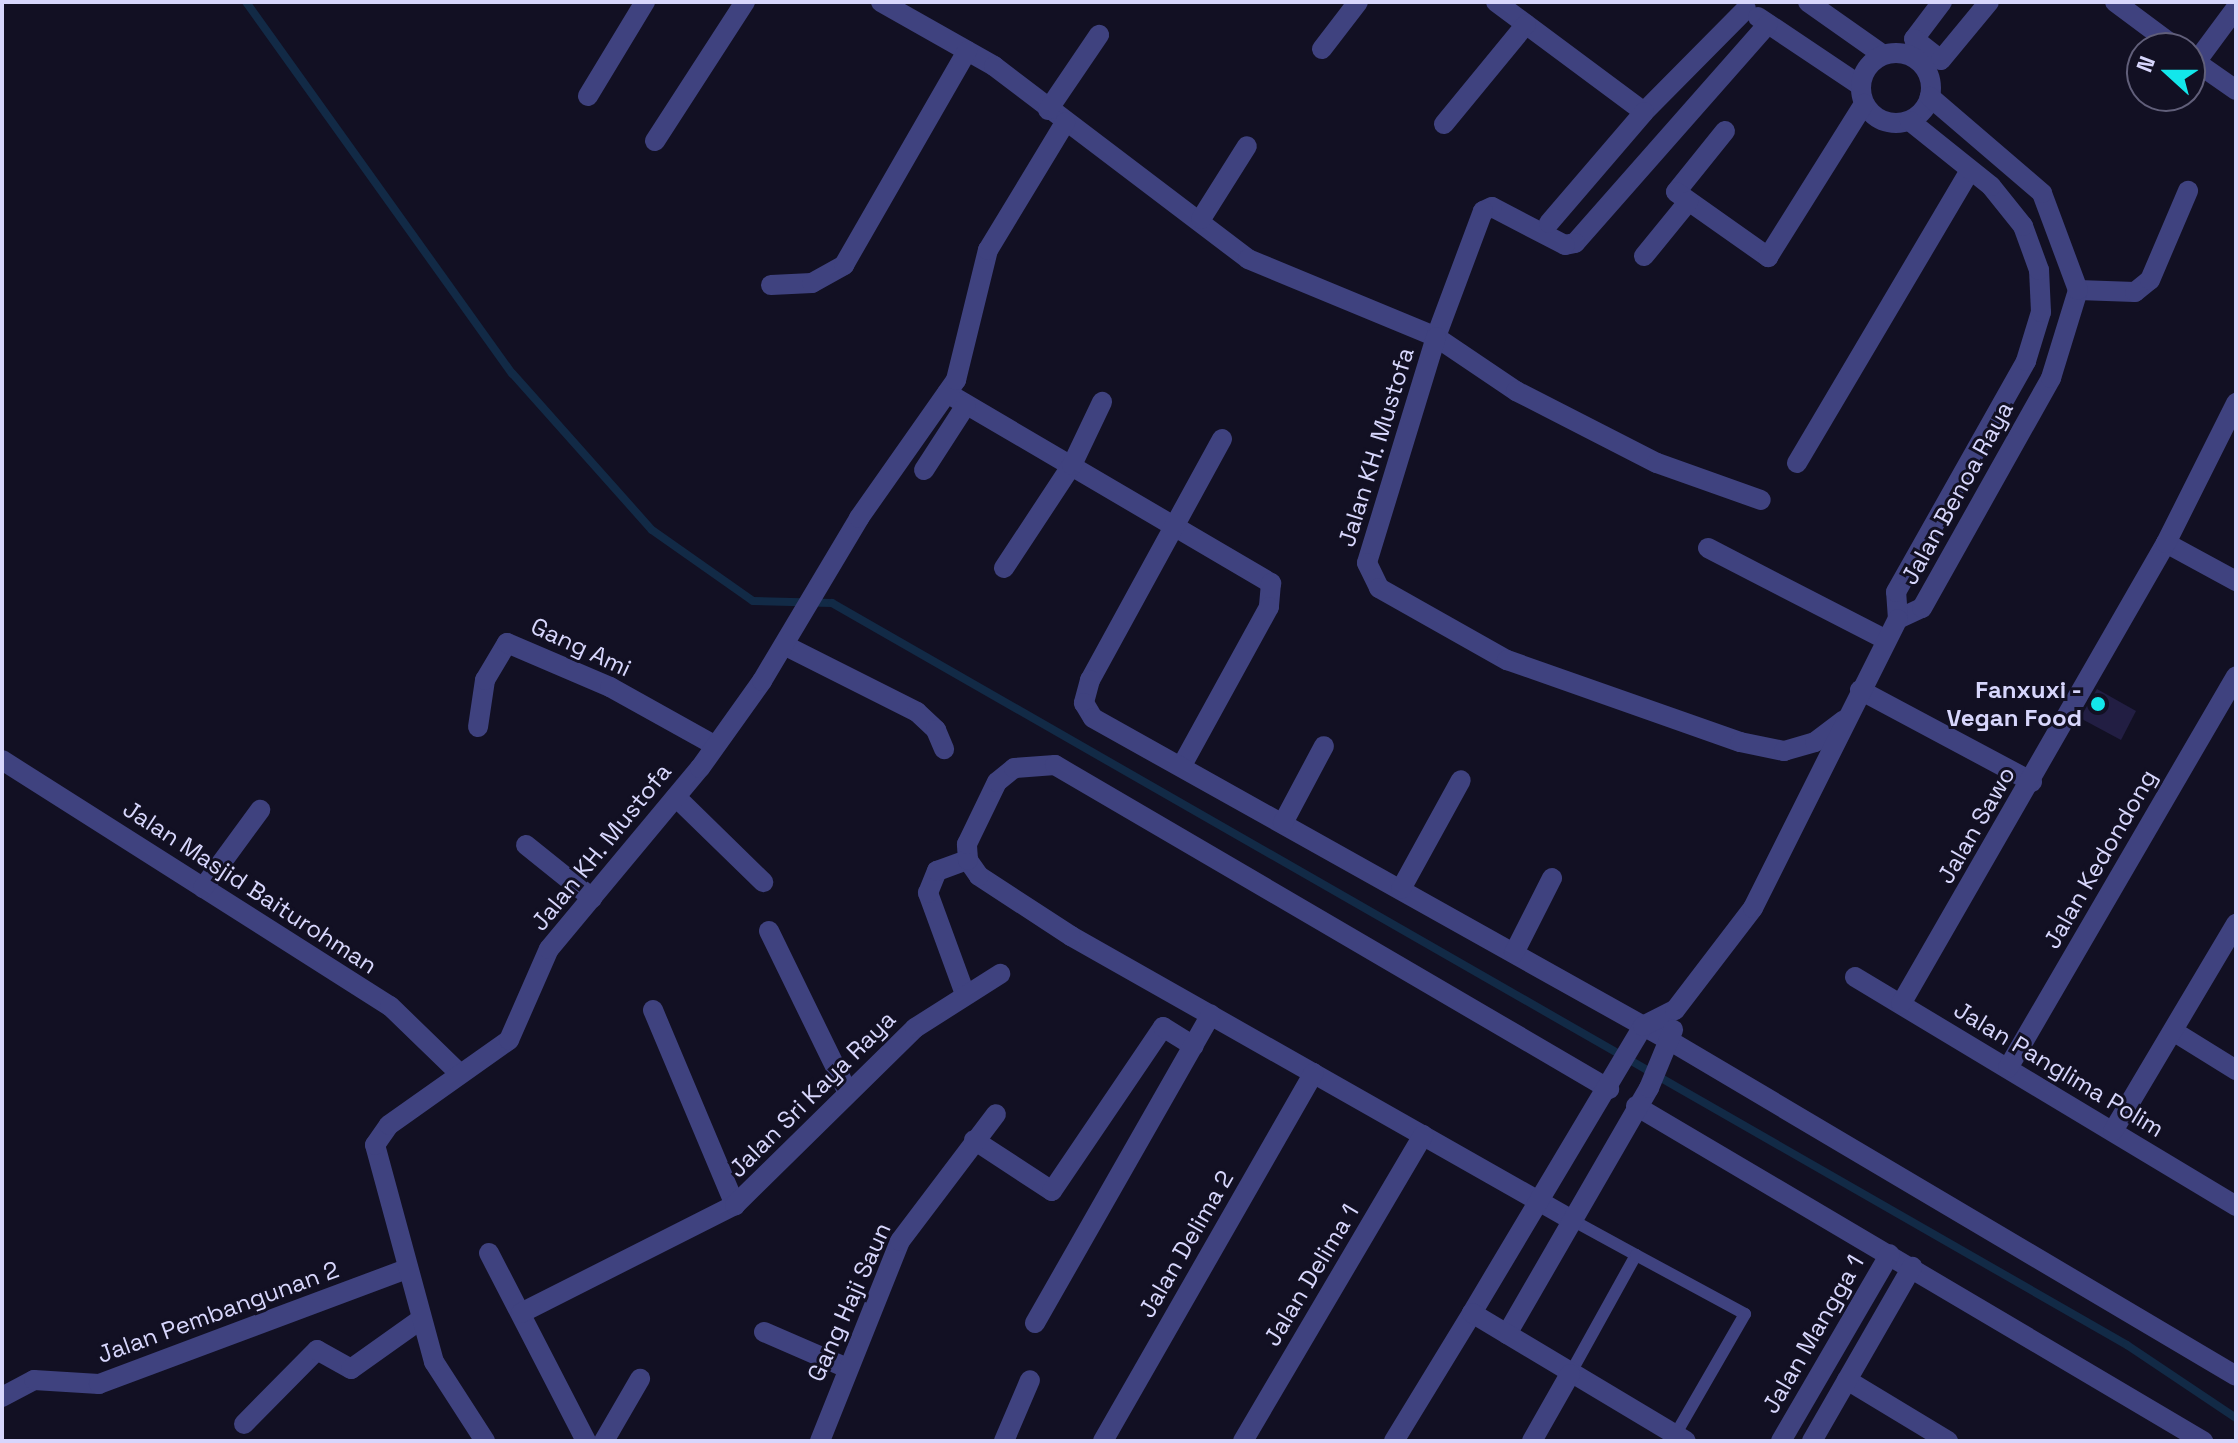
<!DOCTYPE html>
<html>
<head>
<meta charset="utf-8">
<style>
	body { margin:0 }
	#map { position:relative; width:2238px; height:1443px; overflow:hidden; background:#121023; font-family:"Space Grotesk",sans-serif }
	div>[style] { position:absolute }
	.stream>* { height:8px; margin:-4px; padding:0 4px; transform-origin:4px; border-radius:4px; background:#122a46 }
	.building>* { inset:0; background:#221e43 }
	.service>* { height:12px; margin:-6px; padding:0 6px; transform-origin:6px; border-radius:6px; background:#3f427f }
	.minor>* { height:20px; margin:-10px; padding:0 10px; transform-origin:10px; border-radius:10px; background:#3f427f }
	.minor>.ring { margin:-10px; padding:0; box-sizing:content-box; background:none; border:20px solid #3f427f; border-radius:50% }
	.dots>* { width:22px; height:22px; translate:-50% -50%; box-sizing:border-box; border:4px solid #121023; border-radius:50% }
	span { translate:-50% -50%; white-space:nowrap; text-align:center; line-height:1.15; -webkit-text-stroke:6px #121023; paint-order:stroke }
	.street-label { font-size:24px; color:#d7d6fc }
	.poi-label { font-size:24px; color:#d7d6fc; font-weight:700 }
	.right { translate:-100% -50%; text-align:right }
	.frame { position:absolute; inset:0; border:4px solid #d7d6fc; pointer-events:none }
	.north { position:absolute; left:2126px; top:32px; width:80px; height:80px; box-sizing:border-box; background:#121023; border:2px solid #615f7a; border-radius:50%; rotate:291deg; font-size:22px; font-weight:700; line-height:32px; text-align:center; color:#d7d6fc }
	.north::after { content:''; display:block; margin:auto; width:28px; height:36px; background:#13e7eb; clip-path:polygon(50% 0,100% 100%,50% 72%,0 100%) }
</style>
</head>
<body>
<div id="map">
	<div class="stream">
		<div style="left:246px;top:2px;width:457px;rotate:54.4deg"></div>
		<div style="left:512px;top:373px;width:210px;rotate:48.3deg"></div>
		<div style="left:652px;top:530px;width:123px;rotate:35.1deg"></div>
		<div style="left:753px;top:601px;width:79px;rotate:1.5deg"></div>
		<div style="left:832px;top:603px;width:1493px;rotate:29.81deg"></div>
		<div style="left:2127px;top:1345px;width:131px;rotate:33.8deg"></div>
	</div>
	<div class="building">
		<div style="clip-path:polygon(2097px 689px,2136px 711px,2121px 740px,2080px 718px)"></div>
	</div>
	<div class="service">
		<div style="left:1572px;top:1220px;width:73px;rotate:28.7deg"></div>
		<div style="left:1570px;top:1374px;width:136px;rotate:-61deg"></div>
		<div style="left:1636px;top:1255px;width:124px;rotate:28.4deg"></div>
		<div style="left:1745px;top:1314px;width:140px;rotate:120deg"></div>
	</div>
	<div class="minor">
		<div style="left:881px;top:2px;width:130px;rotate:29.5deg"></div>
		<div style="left:994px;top:66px;width:319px;rotate:37.2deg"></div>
		<div style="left:1248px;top:259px;width:204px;rotate:22.5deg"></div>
		<div style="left:1436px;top:337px;width:97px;rotate:34deg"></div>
		<div style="left:1516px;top:391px;width:158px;rotate:27.1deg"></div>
		<div style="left:1657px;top:463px;width:110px;rotate:19.6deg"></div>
		<div style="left:1496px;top:2px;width:184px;rotate:36.6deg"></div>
		<div style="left:1644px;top:112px;width:145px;rotate:-45.3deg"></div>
		<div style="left:1808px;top:2px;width:92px;rotate:35.2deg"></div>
		<div style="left:1942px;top:2px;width:46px;rotate:127.1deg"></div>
		<div style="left:1914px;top:39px;width:34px;rotate:38deg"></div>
		<div style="left:1941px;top:60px;width:75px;rotate:-50.4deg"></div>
		<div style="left:2115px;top:2px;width:77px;rotate:36.6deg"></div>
		<div style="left:1758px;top:17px;width:124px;rotate:33.8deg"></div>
		<div style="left:1768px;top:24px;width:292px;rotate:131.4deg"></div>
		<div style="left:1575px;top:243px;width:10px;rotate:169deg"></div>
		<div style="left:1565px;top:245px;width:82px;rotate:-152.5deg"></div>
		<div style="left:1492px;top:207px;width:10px;rotate:156deg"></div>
		<div style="left:1483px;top:211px;width:134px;rotate:110.5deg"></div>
		<div style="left:1436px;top:337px;width:236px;rotate:107deg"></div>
		<div style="left:1367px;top:563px;width:28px;rotate:64deg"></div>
		<div style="left:1379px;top:588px;width:147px;rotate:29.4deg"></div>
		<div style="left:1507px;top:660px;width:247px;rotate:19.4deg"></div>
		<div style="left:1740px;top:742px;width:45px;rotate:11.6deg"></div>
		<div style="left:1784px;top:751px;width:32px;rotate:-16deg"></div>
		<div style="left:1815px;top:742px;width:36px;rotate:-37deg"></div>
		<div style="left:1322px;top:49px;width:59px;rotate:-52.5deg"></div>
		<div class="ring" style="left:1861px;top:53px;width:50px;height:50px"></div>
		<div style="left:2190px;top:58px;width:56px;rotate:34.8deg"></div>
		<div style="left:2196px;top:62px;width:67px;rotate:-53.5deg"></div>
		<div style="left:588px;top:96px;width:110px;rotate:-58.8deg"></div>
		<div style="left:1048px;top:110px;width:91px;rotate:-55.8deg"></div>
		<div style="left:1444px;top:124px;width:129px;rotate:-50.6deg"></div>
		<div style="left:1725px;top:131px;width:78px;rotate:128.8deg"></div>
		<div style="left:1676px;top:192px;width:113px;rotate:35.2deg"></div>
		<div style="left:1768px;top:257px;width:181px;rotate:-57.9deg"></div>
		<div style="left:655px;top:141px;width:166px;rotate:-57.1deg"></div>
		<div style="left:1201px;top:219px;width:86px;rotate:-57.8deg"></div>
		<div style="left:1549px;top:223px;width:146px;rotate:-49.4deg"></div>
		<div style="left:1644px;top:256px;width:70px;rotate:-50.8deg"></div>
		<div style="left:771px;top:285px;width:41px;rotate:-2.8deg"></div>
		<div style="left:812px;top:283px;width:37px;rotate:-29deg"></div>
		<div style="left:844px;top:265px;width:247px;rotate:-60.1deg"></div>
		<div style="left:2078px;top:290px;width:57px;rotate:2deg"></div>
		<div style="left:2135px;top:292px;width:19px;rotate:-39deg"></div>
		<div style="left:2150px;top:280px;width:97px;rotate:-66.9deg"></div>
		<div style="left:947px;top:393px;width:376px;rotate:30.4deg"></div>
		<div style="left:1271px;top:583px;width:24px;rotate:95deg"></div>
		<div style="left:1269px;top:607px;width:180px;rotate:118.8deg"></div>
		<div style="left:1222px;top:439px;width:275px;rotate:118.7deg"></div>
		<div style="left:1090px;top:680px;width:24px;rotate:105deg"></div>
		<div style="left:1084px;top:703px;width:17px;rotate:59deg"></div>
		<div style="left:1093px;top:718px;width:663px;rotate:29.23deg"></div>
		<div style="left:1672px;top:1042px;width:655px;rotate:30.63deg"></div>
		<div style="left:1797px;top:463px;width:339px;rotate:-59.4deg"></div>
		<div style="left:924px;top:470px;width:77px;rotate:-57.1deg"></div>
		<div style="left:2166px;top:543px;width:80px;rotate:28.5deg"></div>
		<div style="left:1708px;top:548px;width:200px;rotate:27.3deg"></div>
		<div style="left:1004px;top:568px;width:123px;rotate:-56.6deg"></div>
		<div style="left:1072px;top:465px;width:70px;rotate:-64.5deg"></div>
		<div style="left:1898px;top:619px;width:26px;rotate:-25deg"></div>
		<div style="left:1922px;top:608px;width:264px;rotate:-60.7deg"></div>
		<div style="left:2051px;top:378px;width:92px;rotate:-72.9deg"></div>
		<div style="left:2078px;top:290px;width:103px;rotate:-110.4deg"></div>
		<div style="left:2042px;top:193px;width:148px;rotate:-139.4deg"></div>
		<div style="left:1898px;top:619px;width:27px;rotate:-94deg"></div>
		<div style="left:1896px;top:592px;width:265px;rotate:-60.6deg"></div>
		<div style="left:2026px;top:361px;width:51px;rotate:-73deg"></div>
		<div style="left:2041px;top:312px;width:42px;rotate:-92.7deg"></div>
		<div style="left:2039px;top:270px;width:47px;rotate:-110deg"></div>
		<div style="left:2023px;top:226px;width:51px;rotate:-128.7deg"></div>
		<div style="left:1991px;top:186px;width:104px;rotate:-141.3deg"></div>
		<div style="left:784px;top:645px;width:149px;rotate:26.7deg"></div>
		<div style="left:917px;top:712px;width:26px;rotate:43deg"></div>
		<div style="left:936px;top:730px;width:21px;rotate:67deg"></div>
		<div style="left:1860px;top:690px;width:195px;rotate:28.1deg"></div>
		<div style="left:478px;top:727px;width:48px;rotate:-81.5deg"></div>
		<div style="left:485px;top:680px;width:43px;rotate:-59.3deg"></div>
		<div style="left:507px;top:643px;width:112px;rotate:23.1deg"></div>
		<div style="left:610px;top:687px;width:119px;rotate:29.1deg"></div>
		<div style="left:2px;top:760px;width:459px;rotate:32.4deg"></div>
		<div style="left:390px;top:1006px;width:95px;rotate:44.1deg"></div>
		<div style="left:676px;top:797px;width:122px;rotate:44.3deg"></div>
		<div style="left:1283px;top:823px;width:87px;rotate:-62deg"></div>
		<div style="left:526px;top:845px;width:85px;rotate:38.8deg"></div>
		<div style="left:203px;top:888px;width:97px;rotate:-53.8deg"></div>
		<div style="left:1401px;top:889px;width:124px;rotate:-61.2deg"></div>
		<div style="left:769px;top:931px;width:178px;rotate:64deg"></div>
		<div style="left:1514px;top:953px;width:84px;rotate:-63.1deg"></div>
		<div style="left:1855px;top:977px;width:445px;rotate:31deg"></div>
		<div style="left:965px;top:994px;width:108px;rotate:-110.1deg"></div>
		<div style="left:928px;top:893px;width:24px;rotate:-68deg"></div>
		<div style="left:937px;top:871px;width:33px;rotate:-20deg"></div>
		<div style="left:1901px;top:1004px;width:532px;rotate:-60.11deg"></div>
		<div style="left:2166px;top:543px;width:157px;rotate:-63.4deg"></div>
		<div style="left:653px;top:1010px;width:212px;rotate:67.2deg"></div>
		<div style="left:2173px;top:1031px;width:74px;rotate:31.8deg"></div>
		<div style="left:2008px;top:1068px;width:453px;rotate:-59.8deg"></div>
		<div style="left:1636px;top:1106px;width:659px;rotate:30.58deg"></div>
		<div style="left:2113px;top:1131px;width:241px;rotate:-59.3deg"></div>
		<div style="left:974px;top:1140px;width:93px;rotate:33.2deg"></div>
		<div style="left:1052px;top:1191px;width:198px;rotate:-55.9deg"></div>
		<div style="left:1163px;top:1027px;width:36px;rotate:32deg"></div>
		<div style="left:1572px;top:1220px;width:576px;rotate:-150.45deg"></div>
		<div style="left:1071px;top:936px;width:110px;rotate:-146.9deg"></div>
		<div style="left:979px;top:876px;width:19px;rotate:-125deg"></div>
		<div style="left:968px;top:860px;width:16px;rotate:-94deg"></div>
		<div style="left:967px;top:844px;width:69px;rotate:-64.2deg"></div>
		<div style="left:997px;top:782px;width:22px;rotate:-39deg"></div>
		<div style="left:1014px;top:768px;width:41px;rotate:-4.2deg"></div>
		<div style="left:1055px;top:765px;width:642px;rotate:30.32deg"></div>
		<div style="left:489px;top:1253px;width:212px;rotate:62.7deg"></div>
		<div style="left:521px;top:1313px;width:240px;rotate:-26.8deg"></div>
		<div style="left:735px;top:1205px;width:252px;rotate:-44.5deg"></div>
		<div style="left:915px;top:1028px;width:101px;rotate:-32.4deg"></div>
		<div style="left:1472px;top:1313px;width:334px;rotate:-59.2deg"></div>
		<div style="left:1643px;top:1026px;width:36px;rotate:-27deg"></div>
		<div style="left:1675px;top:1010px;width:128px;rotate:-52.6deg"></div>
		<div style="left:1753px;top:908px;width:323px;rotate:-63.4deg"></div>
		<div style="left:1035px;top:1323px;width:355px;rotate:-60.3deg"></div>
		<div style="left:764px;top:1332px;width:88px;rotate:23.4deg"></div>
		<div style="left:1507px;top:1334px;width:284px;rotate:-60deg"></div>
		<div style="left:1649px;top:1088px;width:63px;rotate:-67.5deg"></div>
		<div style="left:1847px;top:1380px;width:118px;rotate:31.1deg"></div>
		<div style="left:2px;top:1397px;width:36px;rotate:-28deg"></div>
		<div style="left:34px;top:1380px;width:65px;rotate:3.5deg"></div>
		<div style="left:99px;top:1384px;width:328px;rotate:-20.5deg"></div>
		<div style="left:244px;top:1424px;width:104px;rotate:-45.4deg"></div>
		<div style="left:317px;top:1350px;width:39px;rotate:29deg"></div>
		<div style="left:351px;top:1369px;width:85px;rotate:-35.4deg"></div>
		<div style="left:485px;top:1441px;width:94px;rotate:-122.8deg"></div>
		<div style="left:434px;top:1362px;width:225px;rotate:-105.2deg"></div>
		<div style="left:375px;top:1145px;width:24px;rotate:-55deg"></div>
		<div style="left:389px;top:1125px;width:147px;rotate:-35.3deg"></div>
		<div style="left:509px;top:1040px;width:99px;rotate:-66.3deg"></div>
		<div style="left:549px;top:949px;width:236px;rotate:-50.2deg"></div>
		<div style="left:700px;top:768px;width:107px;rotate:-54.5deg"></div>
		<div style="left:762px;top:681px;width:190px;rotate:-59.2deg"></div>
		<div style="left:859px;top:518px;width:169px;rotate:-54.9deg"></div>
		<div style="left:956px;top:380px;width:134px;rotate:-76.2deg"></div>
		<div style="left:988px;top:250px;width:149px;rotate:-58.8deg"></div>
		<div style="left:604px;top:1441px;width:72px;rotate:-59.9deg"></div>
		<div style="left:820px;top:1441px;width:215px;rotate:-68.2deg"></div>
		<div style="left:900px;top:1241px;width:159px;rotate:-52.9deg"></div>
		<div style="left:1004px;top:1441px;width:66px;rotate:-66.9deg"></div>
		<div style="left:1103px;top:1441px;width:424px;rotate:-60.2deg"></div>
		<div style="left:1243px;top:1441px;width:355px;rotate:-59.5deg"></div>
		<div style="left:1394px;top:1441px;width:150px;rotate:-58.6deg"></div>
		<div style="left:1472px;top:1313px;width:249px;rotate:30.9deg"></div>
		<div style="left:1532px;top:1441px;width:77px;rotate:-60.4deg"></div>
		<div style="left:1781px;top:1441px;width:216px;rotate:-59.8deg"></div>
		<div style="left:1812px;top:1441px;width:201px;rotate:-60.1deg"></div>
	</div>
	<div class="dots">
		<div style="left:2098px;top:704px;background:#13e7eb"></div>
	</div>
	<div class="street-label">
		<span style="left:1376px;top:447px;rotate:-73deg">Jalan KH. Mustofa</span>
		<span style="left:1957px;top:493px;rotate:-61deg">Jalan Benoa Raya</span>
		<span style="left:581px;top:647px;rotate:25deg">Gang Ami</span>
		<span style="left:1976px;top:825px;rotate:-60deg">Jalan Sawo</span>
		<span style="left:601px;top:847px;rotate:-51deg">Jalan KH. Mustofa</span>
		<span style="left:2100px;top:859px;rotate:-60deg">Jalan Kedondong</span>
		<span style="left:250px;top:887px;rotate:33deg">Jalan Masjid Baiturohman</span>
		<span style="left:2059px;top:1069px;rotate:31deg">Jalan Panglima Polim</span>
		<span style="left:812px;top:1094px;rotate:-45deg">Jalan Sri Kaya Raya</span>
		<span style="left:1186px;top:1244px;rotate:-60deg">Jalan Delima 2</span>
		<span style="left:1311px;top:1275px;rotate:-59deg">Jalan Delima 1</span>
		<span style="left:849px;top:1302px;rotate:-66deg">Gang Haji Saun</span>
		<span style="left:218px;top:1312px;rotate:-20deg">Jalan Pembangunan 2</span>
		<span style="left:1813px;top:1334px;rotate:-60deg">Jalan Mangga 1</span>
	</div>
	<div class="poi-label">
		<span class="right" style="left:2082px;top:704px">Fanxuxi -<br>Vegan Food</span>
	</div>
	<div class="frame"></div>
	<div class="north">N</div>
</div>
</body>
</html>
